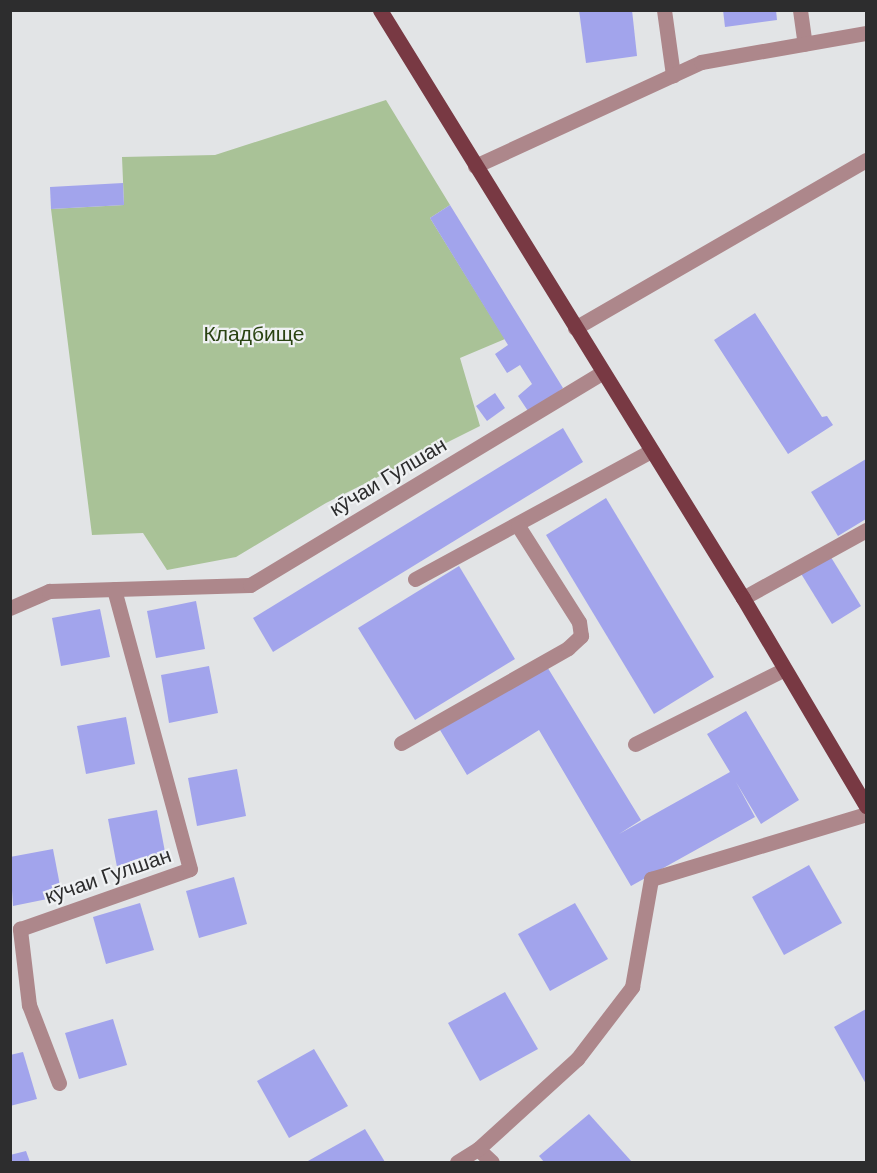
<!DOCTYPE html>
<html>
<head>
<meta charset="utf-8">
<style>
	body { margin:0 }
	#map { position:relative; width:877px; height:1173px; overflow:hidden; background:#e2e4e6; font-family:Helvetica,sans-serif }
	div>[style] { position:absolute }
	.green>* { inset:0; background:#a9c297 }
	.building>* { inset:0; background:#a2a4ec }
	.minor>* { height:15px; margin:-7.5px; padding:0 7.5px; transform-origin:7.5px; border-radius:7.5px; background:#ad878b }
	.major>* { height:15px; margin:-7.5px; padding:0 7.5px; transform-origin:7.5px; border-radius:7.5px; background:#783943 }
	span { translate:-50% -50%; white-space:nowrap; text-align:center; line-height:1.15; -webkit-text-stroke:4.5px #eff1f3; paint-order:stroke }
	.park-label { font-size:21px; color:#2a4312 }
	.street-label { font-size:21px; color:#2d2d2e }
	.frame { position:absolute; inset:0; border:12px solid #2d2d2e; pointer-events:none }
</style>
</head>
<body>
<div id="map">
	<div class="green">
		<div style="clip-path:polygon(386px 100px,450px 205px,430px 218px,505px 339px,460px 358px,480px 426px,326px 503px,236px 557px,167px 570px,143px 533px,92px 535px,51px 209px,124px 205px,122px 157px,215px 155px)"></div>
	</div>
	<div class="building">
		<div style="clip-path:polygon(579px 10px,632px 10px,637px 56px,586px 63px)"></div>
		<div style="clip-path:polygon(723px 10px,776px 10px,777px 20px,725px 27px)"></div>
		<div style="clip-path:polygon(123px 183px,124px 205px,51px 209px,50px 187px)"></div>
		<div style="clip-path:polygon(450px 205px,563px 388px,530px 414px,518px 396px,532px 384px,520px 365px,507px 373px,495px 354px,508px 345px,430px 218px)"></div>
		<div style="clip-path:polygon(755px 313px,822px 417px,827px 416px,833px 425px,788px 454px,714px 340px)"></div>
		<div style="clip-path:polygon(495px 393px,505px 408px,487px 421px,476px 406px)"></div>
		<div style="clip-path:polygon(563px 428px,583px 462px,273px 652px,253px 618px)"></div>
		<div style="clip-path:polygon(866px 459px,866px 519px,838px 536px,811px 492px)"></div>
		<div style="clip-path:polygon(606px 498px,714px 677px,654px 714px,546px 535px)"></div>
		<div style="clip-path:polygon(829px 554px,861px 606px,832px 624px,800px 572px)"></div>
		<div style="clip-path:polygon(459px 566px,515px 659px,415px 720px,358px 628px)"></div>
		<div style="clip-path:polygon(196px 601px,205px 649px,156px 658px,147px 611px)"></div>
		<div style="clip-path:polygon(100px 609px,110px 657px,61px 666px,52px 618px)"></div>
		<div style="clip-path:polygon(546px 665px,641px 820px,619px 834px,730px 772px,707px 734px,746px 711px,799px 800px,761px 824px,736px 782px,755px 817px,631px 886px,539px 730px,467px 775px,440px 730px)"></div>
		<div style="clip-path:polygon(209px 666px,218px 713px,169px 723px,161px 675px)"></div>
		<div style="clip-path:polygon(126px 717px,135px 764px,86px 774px,77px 726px)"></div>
		<div style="clip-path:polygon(237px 769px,246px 816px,197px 826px,188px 778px)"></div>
		<div style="clip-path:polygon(157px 810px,166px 857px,117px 867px,108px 819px)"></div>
		<div style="clip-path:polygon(53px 849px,62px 896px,13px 906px,10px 857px)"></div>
		<div style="clip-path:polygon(809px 865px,842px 923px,784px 955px,752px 897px)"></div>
		<div style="clip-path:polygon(234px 877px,247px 924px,199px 938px,186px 891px)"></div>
		<div style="clip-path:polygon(140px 903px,154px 950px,106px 964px,93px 917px)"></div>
		<div style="clip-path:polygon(575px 903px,608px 959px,550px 991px,518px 934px)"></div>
		<div style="clip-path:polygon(505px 992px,538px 1049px,480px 1081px,448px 1023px)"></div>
		<div style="clip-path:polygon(866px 1009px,866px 1084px,834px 1027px)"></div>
		<div style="clip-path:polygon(113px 1019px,127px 1065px,79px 1079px,65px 1033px)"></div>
		<div style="clip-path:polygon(314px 1049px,348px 1106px,289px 1138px,257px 1081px)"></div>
		<div style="clip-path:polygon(23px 1052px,37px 1099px,10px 1106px,10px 1055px)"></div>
		<div style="clip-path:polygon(589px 1114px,632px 1162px,544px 1162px,539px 1156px)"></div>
		<div style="clip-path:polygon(365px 1129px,385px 1162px,309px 1162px,308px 1161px)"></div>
		<div style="clip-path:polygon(26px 1151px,30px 1162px,10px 1162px,10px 1155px)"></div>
	</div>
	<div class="minor">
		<div style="left:664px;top:10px;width:66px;rotate:82.1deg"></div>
		<div style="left:800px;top:10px;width:34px;rotate:82deg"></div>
		<div style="left:475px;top:166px;width:249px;rotate:-24.7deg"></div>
		<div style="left:701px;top:62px;width:168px;rotate:-10deg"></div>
		<div style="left:575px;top:328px;width:336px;rotate:-30deg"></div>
		<div style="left:415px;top:579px;width:266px;rotate:-28.5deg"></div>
		<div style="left:743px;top:598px;width:141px;rotate:-28.9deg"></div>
		<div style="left:10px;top:608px;width:43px;rotate:-23.6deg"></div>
		<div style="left:49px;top:591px;width:201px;rotate:-1.7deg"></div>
		<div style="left:250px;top:585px;width:411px;rotate:-31.1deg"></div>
		<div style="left:401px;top:743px;width:192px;rotate:-29.6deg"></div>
		<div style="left:568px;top:648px;width:18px;rotate:-43deg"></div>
		<div style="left:581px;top:636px;width:14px;rotate:-98deg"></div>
		<div style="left:579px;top:622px;width:114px;rotate:-122.4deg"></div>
		<div style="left:635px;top:744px;width:165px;rotate:-26.6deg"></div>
		<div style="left:59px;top:1083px;width:84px;rotate:-111deg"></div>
		<div style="left:29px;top:1005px;width:77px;rotate:-96.8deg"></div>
		<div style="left:20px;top:929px;width:180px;rotate:-19.4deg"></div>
		<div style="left:190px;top:869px;width:290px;rotate:-105.2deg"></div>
		<div style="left:478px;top:1149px;width:19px;rotate:43deg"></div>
		<div style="left:457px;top:1162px;width:25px;rotate:-32deg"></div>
		<div style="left:478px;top:1149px;width:134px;rotate:-42.3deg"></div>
		<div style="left:577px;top:1059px;width:91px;rotate:-52.6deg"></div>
		<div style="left:632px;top:987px;width:110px;rotate:-80deg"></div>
		<div style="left:651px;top:879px;width:225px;rotate:-16.8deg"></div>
	</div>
	<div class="major">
		<div style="left:380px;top:10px;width:691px;rotate:58.31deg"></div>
		<div style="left:743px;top:598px;width:242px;rotate:59.4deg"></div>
	</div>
	<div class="park-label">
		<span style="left:254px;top:334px">Кладбище</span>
	</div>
	<div class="street-label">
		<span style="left:388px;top:477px;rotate:-31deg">кӯчаи Гулшан</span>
		<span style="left:108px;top:876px;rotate:-19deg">кӯчаи Гулшан</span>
	</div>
	<div class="frame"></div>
</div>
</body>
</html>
